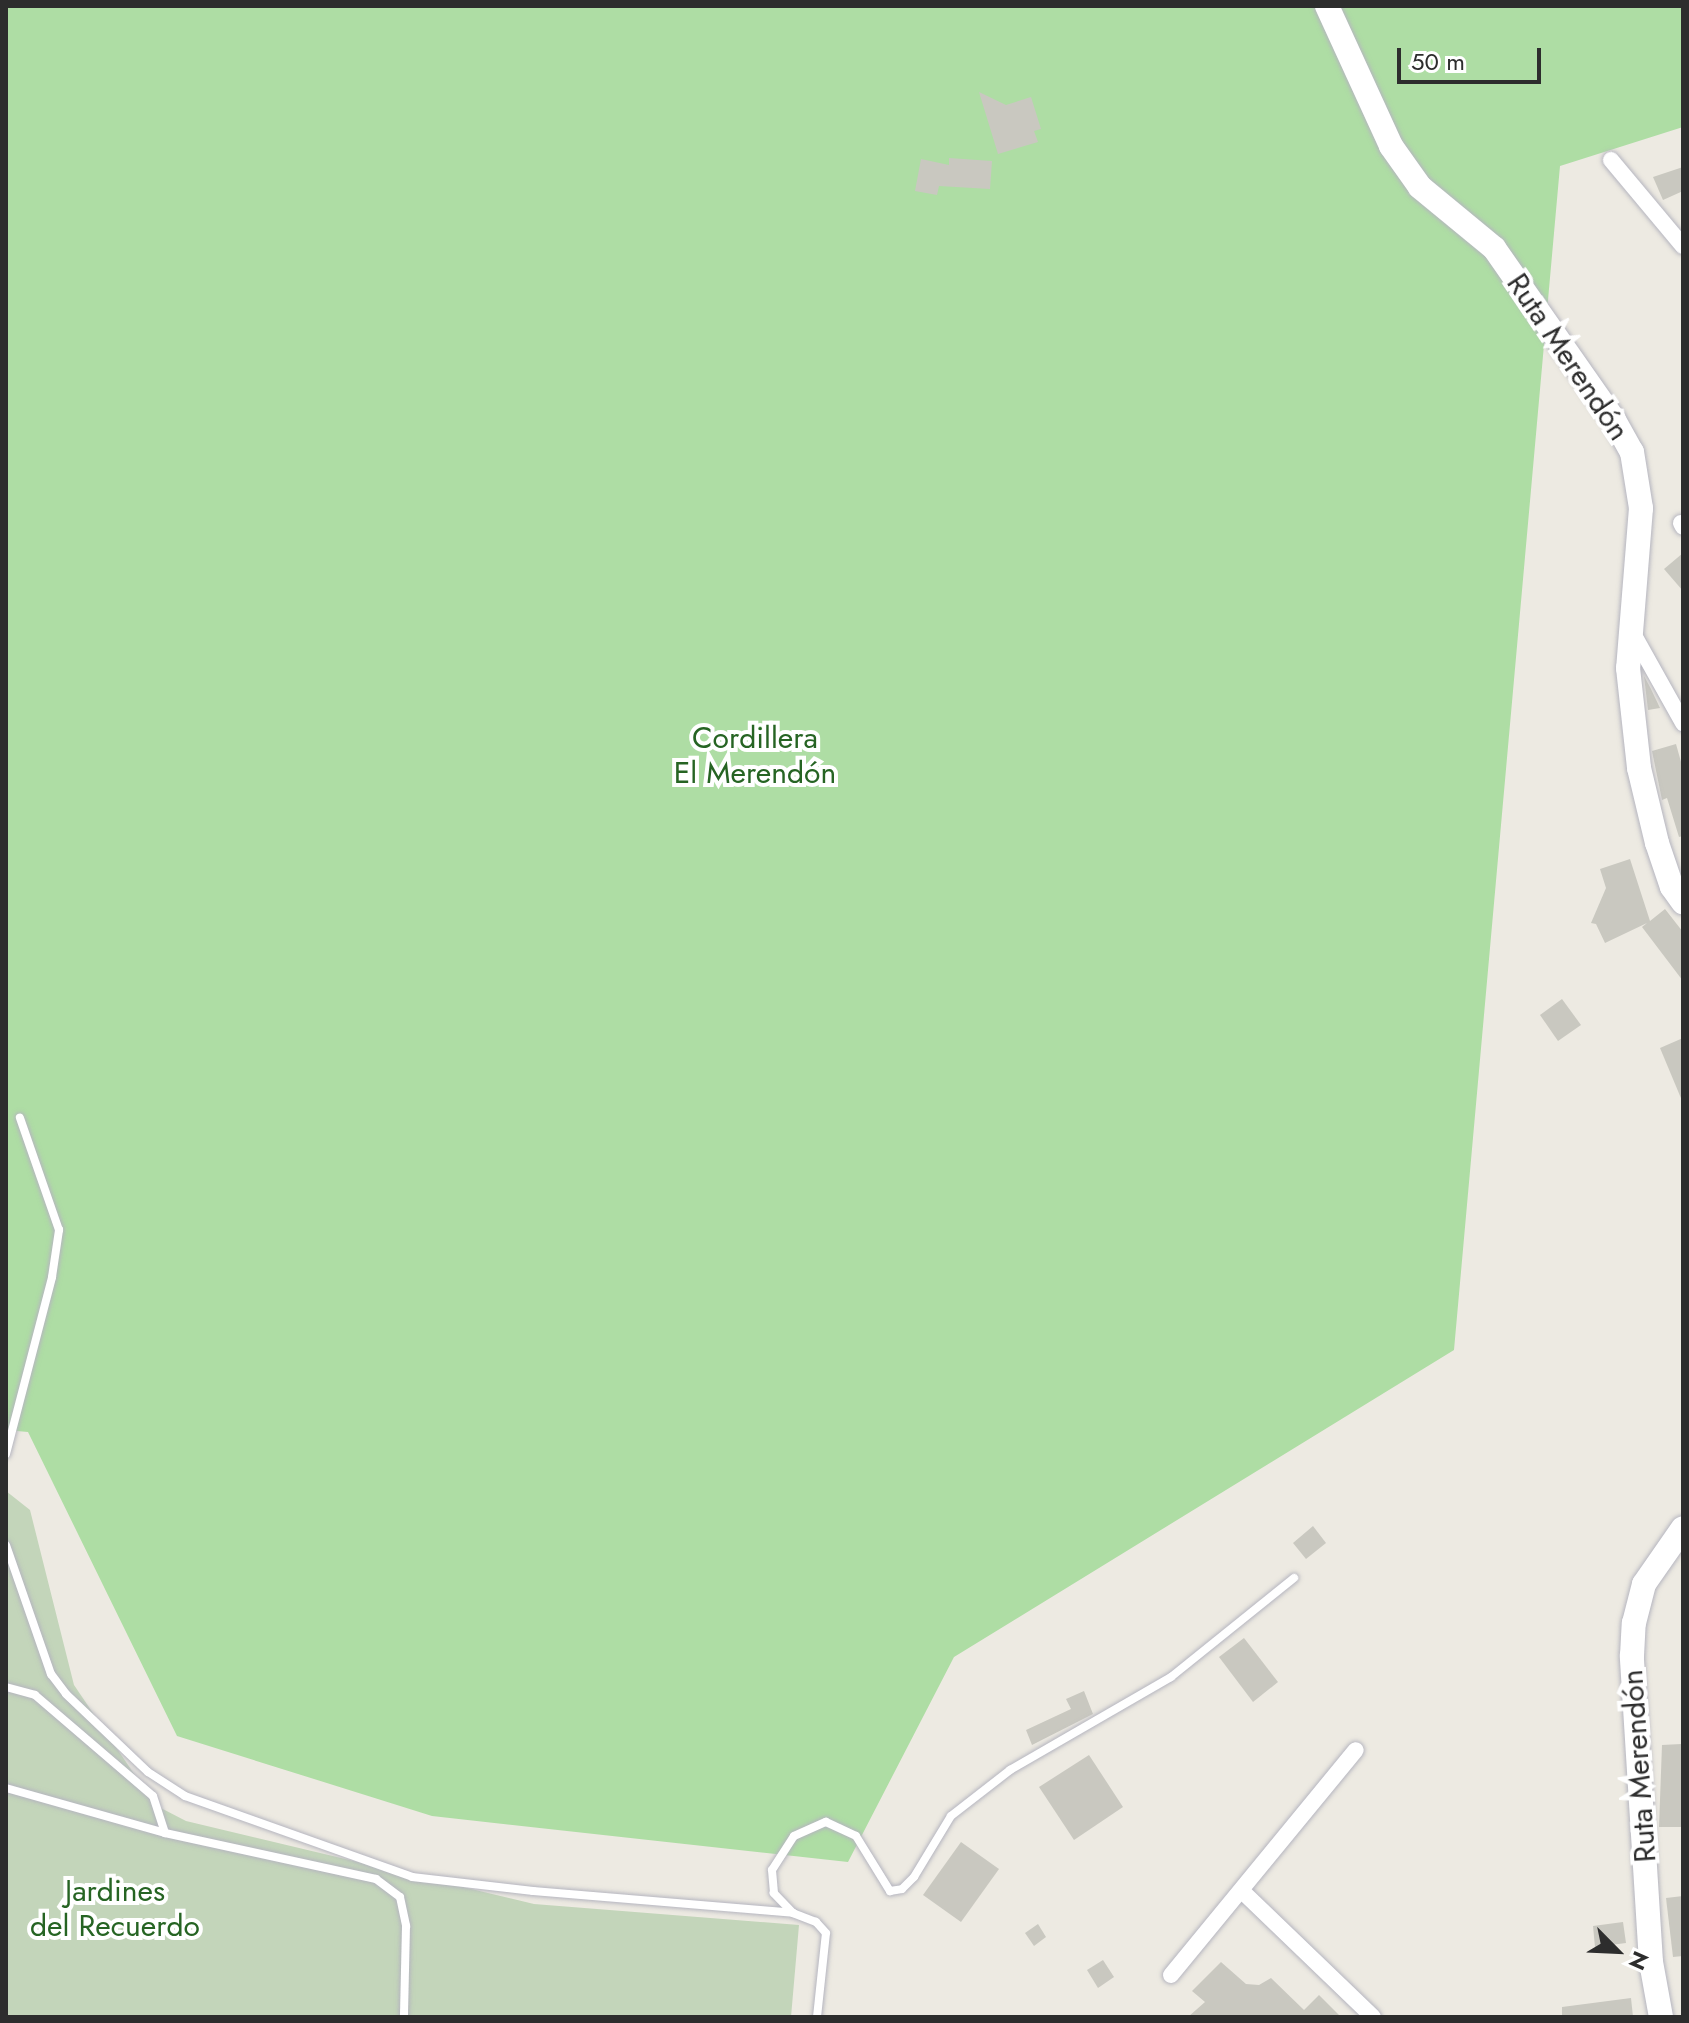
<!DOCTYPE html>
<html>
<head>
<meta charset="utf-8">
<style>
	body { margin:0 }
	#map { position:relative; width:1689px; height:2023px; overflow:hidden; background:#edeae2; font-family:Jost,sans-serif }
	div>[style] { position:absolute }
	.green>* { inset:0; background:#aedda4 }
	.cemetery>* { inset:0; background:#c3d5ba }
	.building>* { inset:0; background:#c9c8c0 }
	.roads { filter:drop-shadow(0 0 2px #b5b5bf) drop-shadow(0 0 2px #b5b5bf) }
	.lane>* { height:8px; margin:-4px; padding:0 4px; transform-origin:4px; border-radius:4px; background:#fff }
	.street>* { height:16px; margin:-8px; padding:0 8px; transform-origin:8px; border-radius:8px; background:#fff }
	.secondary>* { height:24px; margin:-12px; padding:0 12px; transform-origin:12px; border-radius:12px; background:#fff }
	span { translate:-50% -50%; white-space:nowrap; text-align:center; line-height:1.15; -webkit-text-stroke:8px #fff; paint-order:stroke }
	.street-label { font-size:30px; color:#2d2d2d }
	.park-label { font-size:30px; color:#266423 }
	.frame { position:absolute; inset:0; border:8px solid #2d2d2d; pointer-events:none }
	.north { position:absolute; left:1577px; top:1911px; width:80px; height:80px; -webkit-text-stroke:6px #fff; paint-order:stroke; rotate:114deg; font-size:22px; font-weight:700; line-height:32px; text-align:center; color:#2d2d2d }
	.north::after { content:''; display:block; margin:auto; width:28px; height:36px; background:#2d2d2d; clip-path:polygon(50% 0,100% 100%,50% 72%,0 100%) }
	.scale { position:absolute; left:1397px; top:48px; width:144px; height:36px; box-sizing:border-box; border:4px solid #2d2d2d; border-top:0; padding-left:10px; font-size:24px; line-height:28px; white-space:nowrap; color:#2d2d2d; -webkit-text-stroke:6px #fff; paint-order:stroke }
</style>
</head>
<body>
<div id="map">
	<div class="green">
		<div style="clip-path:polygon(6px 6px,1683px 6px,1683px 127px,1560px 166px,1454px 1350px,954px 1657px,848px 1862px,432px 1816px,177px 1736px,28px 1432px,6px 1430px)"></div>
	</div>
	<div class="cemetery">
		<div style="clip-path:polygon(6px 1491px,30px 1510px,74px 1685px,155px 1805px,186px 1821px,534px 1904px,799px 1925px,791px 2017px,6px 2017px)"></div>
	</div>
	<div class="building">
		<div style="clip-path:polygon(979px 92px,1006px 105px,1031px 97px,1041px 129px,1034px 131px,1038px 142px,998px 154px)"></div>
		<div style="clip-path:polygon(949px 158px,992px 161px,990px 189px,939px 186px,937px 195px,915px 191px,921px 159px,949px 165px)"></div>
		<div style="clip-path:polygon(1683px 167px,1683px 191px,1663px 200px,1653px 177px)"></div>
		<div style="clip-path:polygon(1683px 553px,1683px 591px,1664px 569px)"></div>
		<div style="clip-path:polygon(1644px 676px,1650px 687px,1660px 708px,1648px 710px)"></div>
		<div style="clip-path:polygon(1676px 744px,1683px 769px,1683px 836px,1679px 837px,1667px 798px,1662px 800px,1652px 751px)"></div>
		<div style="clip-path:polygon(1630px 859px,1650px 921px,1665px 909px,1683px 932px,1683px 981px,1642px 927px,1647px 923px,1605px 943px,1596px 924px,1591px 923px,1606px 888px,1600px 869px)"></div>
		<div style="clip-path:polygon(1562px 999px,1581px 1025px,1558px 1041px,1540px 1015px)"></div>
		<div style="clip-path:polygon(1683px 1038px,1683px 1103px,1660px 1048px)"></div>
		<div style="clip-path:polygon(1313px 1526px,1326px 1543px,1306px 1559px,1293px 1543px)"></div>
		<div style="clip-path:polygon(1244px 1638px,1278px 1682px,1253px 1702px,1219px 1657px)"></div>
		<div style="clip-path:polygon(1084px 1691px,1093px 1714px,1032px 1745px,1026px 1730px,1071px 1709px,1066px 1699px)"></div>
		<div style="clip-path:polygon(1681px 1744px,1683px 1827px,1659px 1827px,1662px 1745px)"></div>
		<div style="clip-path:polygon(1089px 1755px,1123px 1807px,1074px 1840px,1039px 1787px)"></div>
		<div style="clip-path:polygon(961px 1842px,999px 1869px,961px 1922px,923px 1895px)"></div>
		<div style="clip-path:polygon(1683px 1896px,1683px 1956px,1673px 1957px,1666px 1898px)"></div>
		<div style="clip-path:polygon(1623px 1922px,1626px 1943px,1595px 1947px,1593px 1926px)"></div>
		<div style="clip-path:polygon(1038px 1924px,1046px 1937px,1034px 1946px,1025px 1933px)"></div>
		<div style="clip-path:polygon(1103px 1960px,1114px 1977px,1098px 1988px,1087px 1970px)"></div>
		<div style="clip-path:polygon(1221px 1962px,1246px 1984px,1259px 1985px,1271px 1978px,1304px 2010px,1319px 1995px,1341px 2017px,1188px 2017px,1205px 2002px,1192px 1991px)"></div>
		<div style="clip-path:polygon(1631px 1998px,1633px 2017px,1562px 2017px,1562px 2007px)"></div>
	</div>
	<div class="roads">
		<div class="lane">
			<div style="left:6px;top:1454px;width:183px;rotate:-75.4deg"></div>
			<div style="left:52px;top:1277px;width:48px;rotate:-81.5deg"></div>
			<div style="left:59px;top:1230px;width:119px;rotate:-109.2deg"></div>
			<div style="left:6px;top:1545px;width:137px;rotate:70.8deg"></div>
			<div style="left:51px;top:1674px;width:25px;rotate:53deg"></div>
			<div style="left:66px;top:1694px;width:113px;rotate:43.6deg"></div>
			<div style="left:148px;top:1772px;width:44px;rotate:33deg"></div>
			<div style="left:185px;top:1796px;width:241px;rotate:19.6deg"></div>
			<div style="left:412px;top:1877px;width:122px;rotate:6.6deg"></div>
			<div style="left:533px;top:1891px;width:261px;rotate:4.8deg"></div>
			<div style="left:6px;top:1687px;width:30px;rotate:15deg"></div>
			<div style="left:35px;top:1695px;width:155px;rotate:40.6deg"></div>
			<div style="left:153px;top:1796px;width:39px;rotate:72deg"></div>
			<div style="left:6px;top:1788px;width:165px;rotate:15.8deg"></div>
			<div style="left:165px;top:1833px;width:216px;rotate:12.3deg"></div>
			<div style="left:376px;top:1879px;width:30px;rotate:37deg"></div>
			<div style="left:400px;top:1897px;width:30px;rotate:78deg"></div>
			<div style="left:406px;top:1926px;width:91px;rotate:91.3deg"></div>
			<div style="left:817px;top:2017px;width:84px;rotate:-83.9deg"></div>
			<div style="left:826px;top:1933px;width:15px;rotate:-132deg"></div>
			<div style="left:816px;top:1922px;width:25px;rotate:-159deg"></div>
			<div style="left:793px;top:1913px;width:28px;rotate:-134deg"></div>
			<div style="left:774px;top:1893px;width:23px;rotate:-95deg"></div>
			<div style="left:772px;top:1870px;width:40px;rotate:-57.1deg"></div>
			<div style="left:794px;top:1836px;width:35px;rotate:-24deg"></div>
			<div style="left:826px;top:1822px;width:33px;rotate:25deg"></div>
			<div style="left:856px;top:1836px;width:65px;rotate:58.3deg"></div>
			<div style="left:890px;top:1891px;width:12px;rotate:-9deg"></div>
			<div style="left:902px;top:1889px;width:17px;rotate:-45deg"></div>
			<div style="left:914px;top:1877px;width:71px;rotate:-58.8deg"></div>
			<div style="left:951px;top:1816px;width:75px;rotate:-37.9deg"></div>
			<div style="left:1010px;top:1770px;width:186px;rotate:-30deg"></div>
			<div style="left:1171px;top:1677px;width:158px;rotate:-38.8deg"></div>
		</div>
		<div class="street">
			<div style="left:1611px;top:160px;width:112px;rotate:50.1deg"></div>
			<div style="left:1681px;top:523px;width:4px;rotate:63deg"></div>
			<div style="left:1631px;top:630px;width:107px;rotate:60.8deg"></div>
			<div style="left:1243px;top:1892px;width:180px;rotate:43.9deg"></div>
			<div style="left:1171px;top:1975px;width:291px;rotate:-50.6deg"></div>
		</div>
		<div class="secondary">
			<div style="left:1327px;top:6px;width:154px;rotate:65.4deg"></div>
			<div style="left:1391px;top:146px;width:50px;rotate:54.7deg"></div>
			<div style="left:1420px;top:187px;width:96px;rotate:39.5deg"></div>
			<div style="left:1494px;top:248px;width:210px;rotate:55.1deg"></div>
			<div style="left:1614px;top:420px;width:37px;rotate:61deg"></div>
			<div style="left:1632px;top:452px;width:57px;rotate:80.9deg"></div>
			<div style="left:1641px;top:508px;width:161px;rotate:94.6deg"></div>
			<div style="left:1628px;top:668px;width:101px;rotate:83.7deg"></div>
			<div style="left:1639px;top:768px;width:77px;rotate:76.5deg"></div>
			<div style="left:1657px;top:843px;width:46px;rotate:71.2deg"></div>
			<div style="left:1672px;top:887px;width:19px;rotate:54deg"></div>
			<div style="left:1661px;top:2017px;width:56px;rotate:-100.3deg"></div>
			<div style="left:1651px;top:1962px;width:307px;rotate:-93.6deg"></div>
			<div style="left:1632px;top:1656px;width:33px;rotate:-87deg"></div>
			<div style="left:1634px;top:1623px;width:40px;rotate:-75.6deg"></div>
			<div style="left:1644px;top:1584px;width:68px;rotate:-55.1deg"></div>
		</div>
	</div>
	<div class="street-label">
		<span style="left:1568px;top:357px;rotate:56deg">Ruta Merendón</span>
		<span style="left:1639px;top:1766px;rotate:-94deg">Ruta Merendón</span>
	</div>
	<div class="park-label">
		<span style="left:755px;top:755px">Cordillera<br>El Merendón</span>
		<span style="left:115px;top:1908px">Jardines<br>del Recuerdo</span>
	</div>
	<div class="frame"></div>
	<div class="north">N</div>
	<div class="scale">50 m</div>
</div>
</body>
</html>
